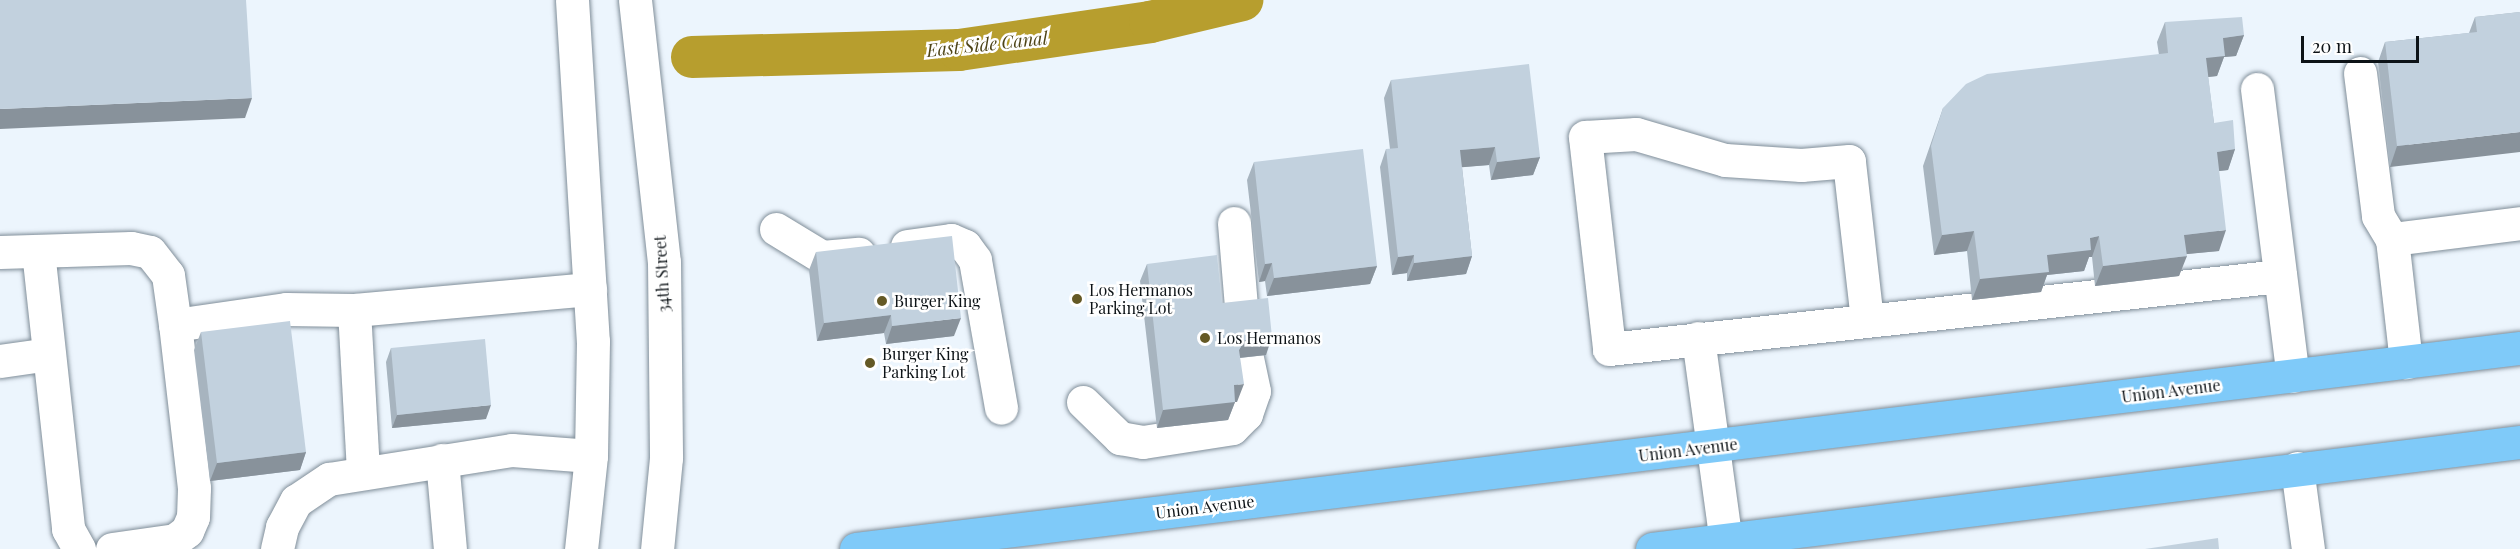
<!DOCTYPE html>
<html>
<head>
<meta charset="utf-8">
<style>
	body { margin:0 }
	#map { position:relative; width:2520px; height:549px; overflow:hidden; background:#ecf5fd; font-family:"Playfair Display",serif }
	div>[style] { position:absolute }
	.canal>* { height:42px; margin:-21px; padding:0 21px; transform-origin:21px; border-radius:21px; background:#b79e2e }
	.roads { filter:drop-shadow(0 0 2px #808e99) drop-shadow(0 0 2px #808e99) }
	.minor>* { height:33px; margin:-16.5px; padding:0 16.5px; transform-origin:16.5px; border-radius:16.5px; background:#fff }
	.major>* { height:33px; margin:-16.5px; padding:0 16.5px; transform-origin:16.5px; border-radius:16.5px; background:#7fcaf9 }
	.wall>* { inset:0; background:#a7b4bf }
	.shaded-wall>* { inset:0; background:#88929b }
	.building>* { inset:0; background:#c2d1de }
	.dots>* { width:16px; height:16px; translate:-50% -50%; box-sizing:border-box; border:3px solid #fff; border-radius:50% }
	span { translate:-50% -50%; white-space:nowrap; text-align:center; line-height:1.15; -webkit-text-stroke:5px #fff; paint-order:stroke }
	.street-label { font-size:16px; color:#0d1317 }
	.poi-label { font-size:16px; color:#0d1317 }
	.left { translate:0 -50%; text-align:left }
	.water-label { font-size:18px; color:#4d4316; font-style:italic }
	.scale { position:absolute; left:2301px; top:36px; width:118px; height:27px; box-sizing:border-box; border:3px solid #0d1317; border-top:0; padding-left:8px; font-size:18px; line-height:21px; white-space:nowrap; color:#0d1317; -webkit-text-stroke:4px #fff; paint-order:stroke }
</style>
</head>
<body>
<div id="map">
	<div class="canal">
		<div style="left:692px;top:57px;width:267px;rotate:-1.5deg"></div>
		<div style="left:959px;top:50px;width:193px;rotate:-8.3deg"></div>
		<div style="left:1150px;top:22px;width:95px;rotate:-13.4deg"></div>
	</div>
	<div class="roads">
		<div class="minor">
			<div style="left:572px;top:0;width:342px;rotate:86.5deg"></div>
			<div style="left:593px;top:341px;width:115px;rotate:91deg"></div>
			<div style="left:591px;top:456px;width:94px;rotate:96.1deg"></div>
			<div style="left:635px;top:0;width:264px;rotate:83.7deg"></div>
			<div style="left:664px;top:262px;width:196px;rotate:89.4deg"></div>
			<div style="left:666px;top:458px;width:91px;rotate:95.6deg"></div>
			<div style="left:2360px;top:73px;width:144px;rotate:82.8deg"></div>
			<div style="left:2378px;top:216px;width:27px;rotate:59deg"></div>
			<div style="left:2392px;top:239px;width:129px;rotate:-7.1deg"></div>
			<div style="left:2257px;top:89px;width:289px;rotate:82.9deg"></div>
			<div style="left:1234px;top:223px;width:95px;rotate:85.2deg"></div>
			<div style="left:776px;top:229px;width:54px;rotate:31.3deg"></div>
			<div style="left:822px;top:257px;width:37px;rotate:-5deg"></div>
			<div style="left:2392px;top:239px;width:124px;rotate:83.5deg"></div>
			<div style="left:907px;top:246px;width:44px;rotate:-7.8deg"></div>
			<div style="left:951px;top:240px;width:15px;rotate:23deg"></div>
			<div style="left:965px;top:246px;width:17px;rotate:54deg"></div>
			<div style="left:975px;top:260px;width:150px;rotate:80deg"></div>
			<div style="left:38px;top:251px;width:280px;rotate:83.8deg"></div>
			<div style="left:68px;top:529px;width:23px;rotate:61deg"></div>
			<div style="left:0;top:252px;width:131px;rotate:-1.7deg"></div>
			<div style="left:131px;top:248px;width:19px;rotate:12deg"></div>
			<div style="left:150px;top:252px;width:29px;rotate:52deg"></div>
			<div style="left:168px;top:275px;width:50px;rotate:82deg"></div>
			<div style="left:175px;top:325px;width:112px;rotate:-8.2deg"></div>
			<div style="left:286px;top:309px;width:68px;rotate:0.8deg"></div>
			<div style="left:354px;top:310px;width:237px;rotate:-5.1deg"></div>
			<div style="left:354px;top:310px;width:163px;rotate:86.8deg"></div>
			<div style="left:1867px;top:320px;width:160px;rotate:-96.5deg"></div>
			<div style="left:1849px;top:161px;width:48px;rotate:175.2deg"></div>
			<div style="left:1801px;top:165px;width:76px;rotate:-176.2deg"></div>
			<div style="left:1725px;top:160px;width:93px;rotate:-163.7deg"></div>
			<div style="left:1636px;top:134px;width:51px;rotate:176.6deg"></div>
			<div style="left:1585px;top:137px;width:213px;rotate:83.5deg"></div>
			<div style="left:1609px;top:349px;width:675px;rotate:-6.21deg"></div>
			<div style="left:1698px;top:338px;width:213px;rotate:82.2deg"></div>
			<div style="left:0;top:361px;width:49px;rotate:-8.1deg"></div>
			<div style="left:1083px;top:402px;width:52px;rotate:44.2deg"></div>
			<div style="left:1120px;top:438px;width:23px;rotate:10deg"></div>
			<div style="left:1143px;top:442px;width:90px;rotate:-8.9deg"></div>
			<div style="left:1232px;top:428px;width:20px;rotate:-45deg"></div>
			<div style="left:1246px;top:414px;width:24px;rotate:-71deg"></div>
			<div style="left:1254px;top:391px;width:35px;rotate:-102deg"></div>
			<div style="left:442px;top:460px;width:89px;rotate:84.9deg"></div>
			<div style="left:2297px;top:468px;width:82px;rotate:82.3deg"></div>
			<div style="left:112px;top:549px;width:64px;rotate:-8.1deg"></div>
			<div style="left:175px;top:540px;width:15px;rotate:-37deg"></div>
			<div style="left:187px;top:531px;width:15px;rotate:-67deg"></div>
			<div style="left:193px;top:517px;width:29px;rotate:-88deg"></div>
			<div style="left:194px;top:488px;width:164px;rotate:-96.6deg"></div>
			<div style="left:277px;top:549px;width:23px;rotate:-77deg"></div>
			<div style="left:282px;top:527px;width:30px;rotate:-62deg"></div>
			<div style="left:296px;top:501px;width:40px;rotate:-34deg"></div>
			<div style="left:329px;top:479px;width:185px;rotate:-9deg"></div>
			<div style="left:512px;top:450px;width:79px;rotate:4.3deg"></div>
		</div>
		<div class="major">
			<div style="left:856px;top:549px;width:1676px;rotate:-6.89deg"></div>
			<div style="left:1652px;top:549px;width:875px;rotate:-7.03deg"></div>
		</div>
	</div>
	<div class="wall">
		<div style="clip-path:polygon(2520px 12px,2390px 167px,2378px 62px,2385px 42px,2469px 33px,2475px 17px)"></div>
		<div style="clip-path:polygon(2165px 22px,2244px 35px,2236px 56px,2224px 57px,2217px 76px,2208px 77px,2214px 123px,2235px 149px,2228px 170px,2219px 171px,2219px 251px,2186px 254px,2179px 276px,2095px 286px,2092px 257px,2089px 257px,2084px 271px,2047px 275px,2041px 292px,1972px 300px,1967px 251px,1934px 255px,1923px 166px,1943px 108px,2159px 55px,2157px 42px)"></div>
		<div style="clip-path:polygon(1391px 80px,1540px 157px,1533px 175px,1491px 180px,1489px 165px,1462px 167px,1472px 256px,1466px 274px,1407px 281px,1407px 273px,1392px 275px,1380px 167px,1386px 149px,1390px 149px,1384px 98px)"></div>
		<div style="clip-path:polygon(1254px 162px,1377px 266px,1370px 284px,1267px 296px,1265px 281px,1259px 282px,1247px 180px)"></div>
		<div style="clip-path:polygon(816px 252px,954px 336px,886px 344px,884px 333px,817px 341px,809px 270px)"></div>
		<div style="clip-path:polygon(1147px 264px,1222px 303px,1266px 355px,1240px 358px,1237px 402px,1235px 402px,1228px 420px,1157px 428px,1140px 281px)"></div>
		<div style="clip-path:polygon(201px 332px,306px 452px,300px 470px,210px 481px,194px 350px)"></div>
		<div style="clip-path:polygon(391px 348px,486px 419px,392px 428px,386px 362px)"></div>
	</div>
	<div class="shaded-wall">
		<div style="clip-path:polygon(2244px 35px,2236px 56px,2224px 57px,2217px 76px,2199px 78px,2206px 58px,2223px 38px)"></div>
		<div style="clip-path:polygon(252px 98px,245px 118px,0 129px,0 109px)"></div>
		<div style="clip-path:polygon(2520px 132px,2520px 152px,2390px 167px,2397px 146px)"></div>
		<div style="clip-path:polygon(1495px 147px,1489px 165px,1453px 168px,1460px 150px)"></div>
		<div style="clip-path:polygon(2235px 149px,2228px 170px,2210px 172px,2217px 152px)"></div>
		<div style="clip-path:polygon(1540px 157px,1533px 175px,1491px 180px,1497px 162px)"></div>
		<div style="clip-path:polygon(2226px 230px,2219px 251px,2177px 255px,2184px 235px)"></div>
		<div style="clip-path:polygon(1974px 231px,1967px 251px,1934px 255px,1942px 235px)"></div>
		<div style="clip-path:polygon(2099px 236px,2092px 257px,2089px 257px,2084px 271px,2047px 275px,2041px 292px,1972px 300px,1980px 279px,2047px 255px,2090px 238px)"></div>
		<div style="clip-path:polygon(1414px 255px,1407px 273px,1392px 275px,1398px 257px)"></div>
		<div style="clip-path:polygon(1472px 256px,1466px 274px,1407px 281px,1414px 263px)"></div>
		<div style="clip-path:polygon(2187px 256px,2179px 276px,2095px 286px,2103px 266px)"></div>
		<div style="clip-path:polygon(1272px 263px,1265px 281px,1259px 282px,1265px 264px)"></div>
		<div style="clip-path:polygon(1377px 266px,1370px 284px,1267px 296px,1274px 278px)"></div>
		<div style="clip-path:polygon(891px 315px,884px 333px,817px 341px,824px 323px)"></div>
		<div style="clip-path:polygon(961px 318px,954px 336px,886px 344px,892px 326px)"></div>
		<div style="clip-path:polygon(1272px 337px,1266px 355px,1238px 358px,1239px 350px,1245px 340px)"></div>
		<div style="clip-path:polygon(1244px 384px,1237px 402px,1235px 402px,1228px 420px,1157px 428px,1163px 410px,1234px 385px)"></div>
		<div style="clip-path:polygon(491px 405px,486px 419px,392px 428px,397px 415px)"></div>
		<div style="clip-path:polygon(306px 452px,300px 470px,210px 481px,217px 463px)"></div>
	</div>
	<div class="building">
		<div style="clip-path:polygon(0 0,246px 0,252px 98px,0 109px)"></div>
		<div style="clip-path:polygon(2520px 12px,2520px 132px,2397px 146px,2385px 42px,2477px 32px,2475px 17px)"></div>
		<div style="clip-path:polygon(2242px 17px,2244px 35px,2223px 38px,2225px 56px,2206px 58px,2214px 123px,2233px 120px,2235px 149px,2217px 152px,2226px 230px,2184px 235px,2187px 256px,2103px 266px,2099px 236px,2090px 238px,2091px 250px,2047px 255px,2049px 272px,1980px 279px,1974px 231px,1942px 235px,1931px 146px,1943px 108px,1966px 84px,1987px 74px,2168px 53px,2165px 22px)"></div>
		<div style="clip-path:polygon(1529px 64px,1540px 157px,1497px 162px,1495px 147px,1460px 150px,1472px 256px,1414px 263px,1414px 255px,1398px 257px,1386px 149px,1398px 148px,1391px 80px)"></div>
		<div style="clip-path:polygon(1363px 149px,1377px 266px,1274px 278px,1272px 263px,1265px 264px,1254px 162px)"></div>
		<div style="clip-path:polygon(952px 236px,961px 318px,892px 326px,891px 315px,824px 323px,816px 252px)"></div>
		<div style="clip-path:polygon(1217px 255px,1222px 303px,1268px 298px,1272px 337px,1245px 340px,1239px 350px,1244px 384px,1234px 385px,1235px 402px,1163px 410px,1147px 264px)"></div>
		<div style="clip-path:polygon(290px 321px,306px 452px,217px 463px,201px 332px)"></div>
		<div style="clip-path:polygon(485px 339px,491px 405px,397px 415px,391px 348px)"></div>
		<div style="clip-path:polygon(2218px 538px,2219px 549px,2145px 549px)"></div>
	</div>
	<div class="dots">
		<div style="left:1077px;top:299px;background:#645925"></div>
		<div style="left:882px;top:301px;background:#645925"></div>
		<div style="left:1205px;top:338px;background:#645925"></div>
		<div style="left:870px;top:363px;background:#645925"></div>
	</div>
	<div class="street-label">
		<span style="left:662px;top:274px;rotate:-93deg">34th Street</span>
		<span style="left:2171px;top:391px;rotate:-7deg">Union Avenue</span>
		<span style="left:1688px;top:450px;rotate:-7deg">Union Avenue</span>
		<span style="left:1205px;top:507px;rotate:-7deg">Union Avenue</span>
	</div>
	<div class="poi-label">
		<span class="left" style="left:1089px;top:299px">Los Hermanos<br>Parking Lot</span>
		<span class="left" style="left:894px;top:301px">Burger King</span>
		<span class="left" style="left:1217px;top:338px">Los Hermanos</span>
		<span class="left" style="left:882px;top:363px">Burger King<br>Parking Lot</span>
	</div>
	<div class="water-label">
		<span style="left:987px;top:44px;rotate:-6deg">East Side Canal</span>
	</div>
	<div class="scale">20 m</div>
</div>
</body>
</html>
